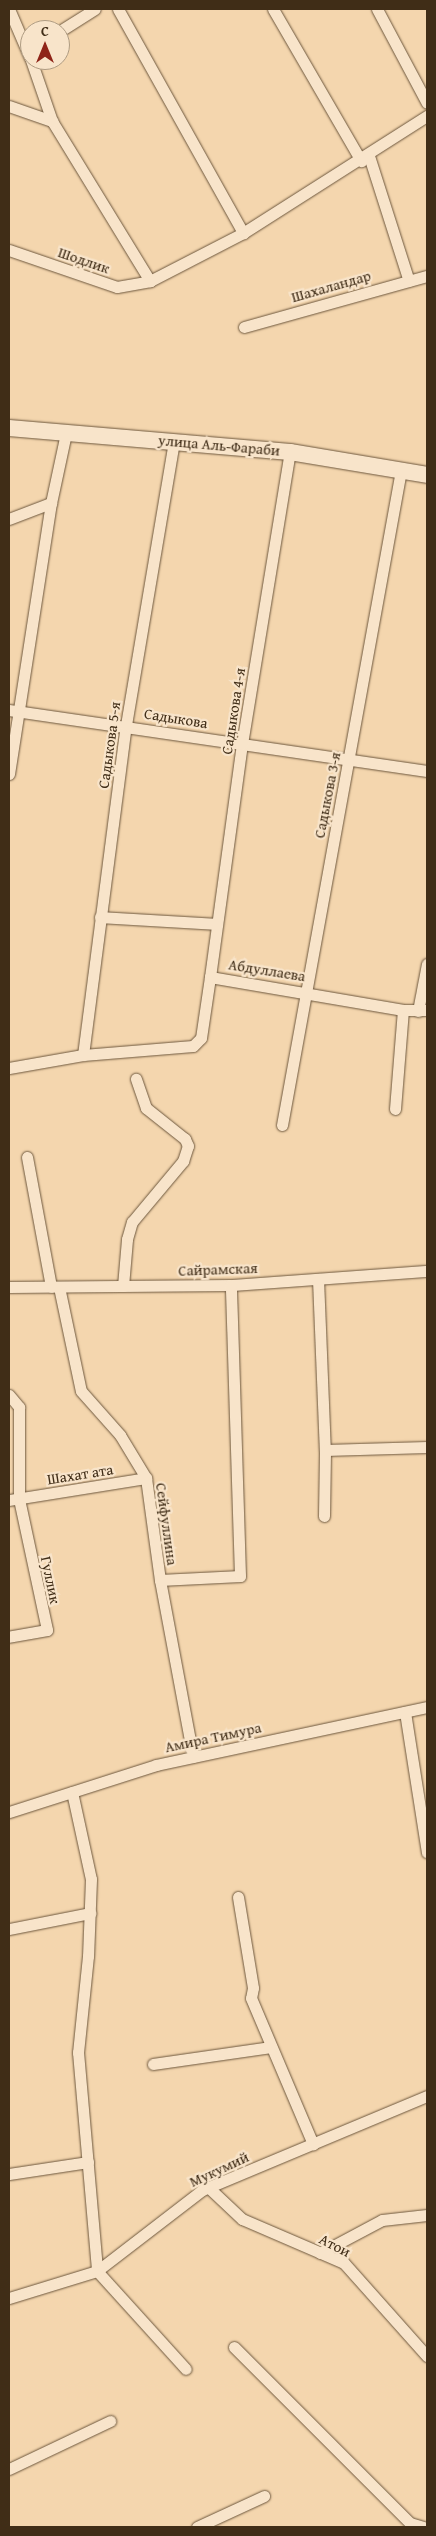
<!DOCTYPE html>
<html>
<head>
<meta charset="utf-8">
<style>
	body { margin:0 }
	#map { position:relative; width:436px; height:2536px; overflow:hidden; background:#f4d6ae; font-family:"Gentium Book Plus",serif }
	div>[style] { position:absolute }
	.roads { filter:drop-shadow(0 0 1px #6d573d) drop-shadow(0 0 1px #6d573d) }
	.street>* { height:11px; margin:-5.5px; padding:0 5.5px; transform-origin:5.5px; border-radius:5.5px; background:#f8e4ca }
	.secondary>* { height:16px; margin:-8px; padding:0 8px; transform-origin:8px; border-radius:8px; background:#f8e4ca }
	span { translate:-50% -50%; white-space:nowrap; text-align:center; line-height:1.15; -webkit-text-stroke:4.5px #f8e4ca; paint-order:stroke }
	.street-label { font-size:15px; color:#402d17 }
	.frame { position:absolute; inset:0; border:10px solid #402d17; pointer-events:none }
	.north { position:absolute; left:20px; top:20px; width:50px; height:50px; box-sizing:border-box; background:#f8e4ca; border:1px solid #ae9b82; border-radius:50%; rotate:0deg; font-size:14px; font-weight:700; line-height:20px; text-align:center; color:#402d17 }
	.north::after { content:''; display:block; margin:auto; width:18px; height:22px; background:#8f2418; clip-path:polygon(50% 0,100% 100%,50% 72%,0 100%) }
</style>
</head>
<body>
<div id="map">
	<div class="roads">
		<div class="street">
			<div style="left:9px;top:9px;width:53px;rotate:66.8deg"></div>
			<div style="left:118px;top:9px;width:257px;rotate:60.8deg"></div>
			<div style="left:273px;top:9px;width:176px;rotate:59.9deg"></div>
			<div style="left:377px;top:9px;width:106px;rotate:62deg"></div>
			<div style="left:60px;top:31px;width:41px;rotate:-32.2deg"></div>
			<div style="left:31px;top:60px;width:65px;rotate:71deg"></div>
			<div style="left:52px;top:121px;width:188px;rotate:58.5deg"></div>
			<div style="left:9px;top:106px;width:46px;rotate:19.2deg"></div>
			<div style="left:369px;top:156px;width:131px;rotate:72.3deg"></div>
			<div style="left:9px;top:250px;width:114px;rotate:18.9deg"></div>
			<div style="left:117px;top:287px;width:34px;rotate:-10deg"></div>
			<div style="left:150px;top:281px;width:105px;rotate:-27.3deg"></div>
			<div style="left:243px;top:233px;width:218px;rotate:-32.5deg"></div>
			<div style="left:244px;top:327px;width:190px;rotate:-15.6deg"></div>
			<div style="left:9px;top:519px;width:45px;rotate:-20.9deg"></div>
			<div style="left:9px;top:710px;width:422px;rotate:8.3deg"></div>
			<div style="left:9px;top:774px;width:274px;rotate:-81.2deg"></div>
			<div style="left:51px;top:503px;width:72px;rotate:-77.9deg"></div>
			<div style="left:100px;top:917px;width:117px;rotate:3.4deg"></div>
			<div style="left:210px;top:977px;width:235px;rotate:-82.2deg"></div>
			<div style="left:242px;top:744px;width:296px;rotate:-80.7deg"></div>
			<div style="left:418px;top:1011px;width:48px;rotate:-79.2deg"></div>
			<div style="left:83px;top:1055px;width:333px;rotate:-82.6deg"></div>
			<div style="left:126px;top:725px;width:288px;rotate:-80.4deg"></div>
			<div style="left:9px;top:1068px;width:75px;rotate:-10deg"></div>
			<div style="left:83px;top:1055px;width:110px;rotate:-4.7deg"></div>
			<div style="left:193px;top:1046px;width:11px;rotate:-45deg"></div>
			<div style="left:201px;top:1038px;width:62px;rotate:-81.6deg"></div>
			<div style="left:210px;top:977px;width:196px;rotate:9.7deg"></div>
			<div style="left:403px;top:1010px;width:24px"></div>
			<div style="left:395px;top:1109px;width:99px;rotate:-85.4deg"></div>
			<div style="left:282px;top:1125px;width:666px;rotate:-79.7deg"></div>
			<div style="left:27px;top:1157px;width:132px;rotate:79.5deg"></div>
			<div style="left:318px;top:1279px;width:171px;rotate:87.7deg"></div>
			<div style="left:325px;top:1450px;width:102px;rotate:-1.7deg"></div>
			<div style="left:123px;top:1286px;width:47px;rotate:-85.1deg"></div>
			<div style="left:127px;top:1239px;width:18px;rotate:-74deg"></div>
			<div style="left:132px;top:1222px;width:80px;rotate:-50.1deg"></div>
			<div style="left:183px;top:1161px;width:16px;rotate:-72deg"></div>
			<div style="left:188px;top:1146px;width:8px;rotate:-113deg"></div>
			<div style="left:185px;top:1139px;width:50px;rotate:-141.5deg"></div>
			<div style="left:146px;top:1108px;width:31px;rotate:-109deg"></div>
			<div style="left:9px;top:1287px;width:222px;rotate:-0.5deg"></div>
			<div style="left:231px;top:1285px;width:196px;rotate:-4.1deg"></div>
			<div style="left:59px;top:1287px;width:106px;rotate:78.1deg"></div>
			<div style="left:81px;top:1391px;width:59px;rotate:48.4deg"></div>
			<div style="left:120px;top:1435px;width:50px;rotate:58.8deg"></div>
			<div style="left:146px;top:1478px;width:103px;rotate:82.2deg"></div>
			<div style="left:160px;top:1580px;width:180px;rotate:79.4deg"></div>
			<div style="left:9px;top:1395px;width:16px;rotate:50deg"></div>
			<div style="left:19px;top:1407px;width:92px;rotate:90deg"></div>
			<div style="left:19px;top:1499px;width:134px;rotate:77.9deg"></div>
			<div style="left:47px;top:1630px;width:39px;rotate:170deg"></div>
			<div style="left:9px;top:1500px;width:139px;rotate:-9.1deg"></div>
			<div style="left:324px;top:1516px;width:66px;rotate:-89.1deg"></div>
			<div style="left:160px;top:1580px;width:80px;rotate:-2.9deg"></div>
			<div style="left:240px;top:1576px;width:291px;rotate:-91.8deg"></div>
			<div style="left:405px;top:1712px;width:142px;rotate:81.1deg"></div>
			<div style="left:72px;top:1792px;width:89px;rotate:77.7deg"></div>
			<div style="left:91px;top:1879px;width:77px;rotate:92.2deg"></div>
			<div style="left:88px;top:1956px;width:97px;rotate:95.9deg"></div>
			<div style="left:78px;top:2052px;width:220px;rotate:85deg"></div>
			<div style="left:97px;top:2271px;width:132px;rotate:47.8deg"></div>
			<div style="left:9px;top:1812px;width:154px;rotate:-17.7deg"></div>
			<div style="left:156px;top:1765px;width:277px;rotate:-12.1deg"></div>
			<div style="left:238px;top:1897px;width:92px;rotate:80.6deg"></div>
			<div style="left:253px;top:1988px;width:10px;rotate:101deg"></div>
			<div style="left:251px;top:1998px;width:159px;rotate:67deg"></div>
			<div style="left:9px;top:1929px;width:83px;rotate:-11.2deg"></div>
			<div style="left:153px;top:2064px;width:119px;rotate:-8.2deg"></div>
			<div style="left:9px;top:2174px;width:80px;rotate:-8.6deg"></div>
			<div style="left:208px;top:2187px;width:47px;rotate:43.3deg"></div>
			<div style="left:242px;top:2219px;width:111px;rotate:23.3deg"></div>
			<div style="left:344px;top:2263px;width:125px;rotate:48.3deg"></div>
			<div style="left:320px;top:2253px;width:70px;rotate:-28deg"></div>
			<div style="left:382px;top:2220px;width:45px;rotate:-6.3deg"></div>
			<div style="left:9px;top:2298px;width:92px;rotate:-17.1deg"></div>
			<div style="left:97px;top:2271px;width:133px;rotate:-37.6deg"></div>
			<div style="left:202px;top:2190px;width:244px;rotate:-22.7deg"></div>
			<div style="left:234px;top:2347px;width:249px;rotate:45deg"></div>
			<div style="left:410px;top:2523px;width:14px;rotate:17deg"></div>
			<div style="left:9px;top:2469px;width:112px;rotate:-25.4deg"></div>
			<div style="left:197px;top:2527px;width:74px;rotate:-24.8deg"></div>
		</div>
		<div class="secondary">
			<div style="left:9px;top:428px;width:282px;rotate:4.9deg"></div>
			<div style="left:290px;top:452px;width:139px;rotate:9.5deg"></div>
		</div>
	</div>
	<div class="street-label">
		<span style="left:84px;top:260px;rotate:19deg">Шодлик</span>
		<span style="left:331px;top:286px;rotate:-16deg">Шахаландар</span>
		<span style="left:219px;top:445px;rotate:5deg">улица Аль-Фараби</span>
		<span style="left:233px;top:711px;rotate:-81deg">Садыкова 4-я</span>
		<span style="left:176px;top:718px;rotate:9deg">Садыкова</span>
		<span style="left:109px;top:745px;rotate:-82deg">Садыкова 5-я</span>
		<span style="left:327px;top:795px;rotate:-79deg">Садыкова 3-я</span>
		<span style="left:267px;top:970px;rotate:9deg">Абдуллаева</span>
		<span style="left:218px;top:1269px;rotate:-2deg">Сайрамская</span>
		<span style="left:80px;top:1474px;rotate:-9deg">Шахат ата</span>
		<span style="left:167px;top:1524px;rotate:82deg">Сейфуллина</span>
		<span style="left:51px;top:1580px;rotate:78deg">Гуллик</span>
		<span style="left:213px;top:1737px;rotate:-12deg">Амира Тимура</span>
		<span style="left:219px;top:2169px;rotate:-25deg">Мукумий</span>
		<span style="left:335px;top:2245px;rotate:27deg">Атои</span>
	</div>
	<div class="frame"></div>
	<div class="north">С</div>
</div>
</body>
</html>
